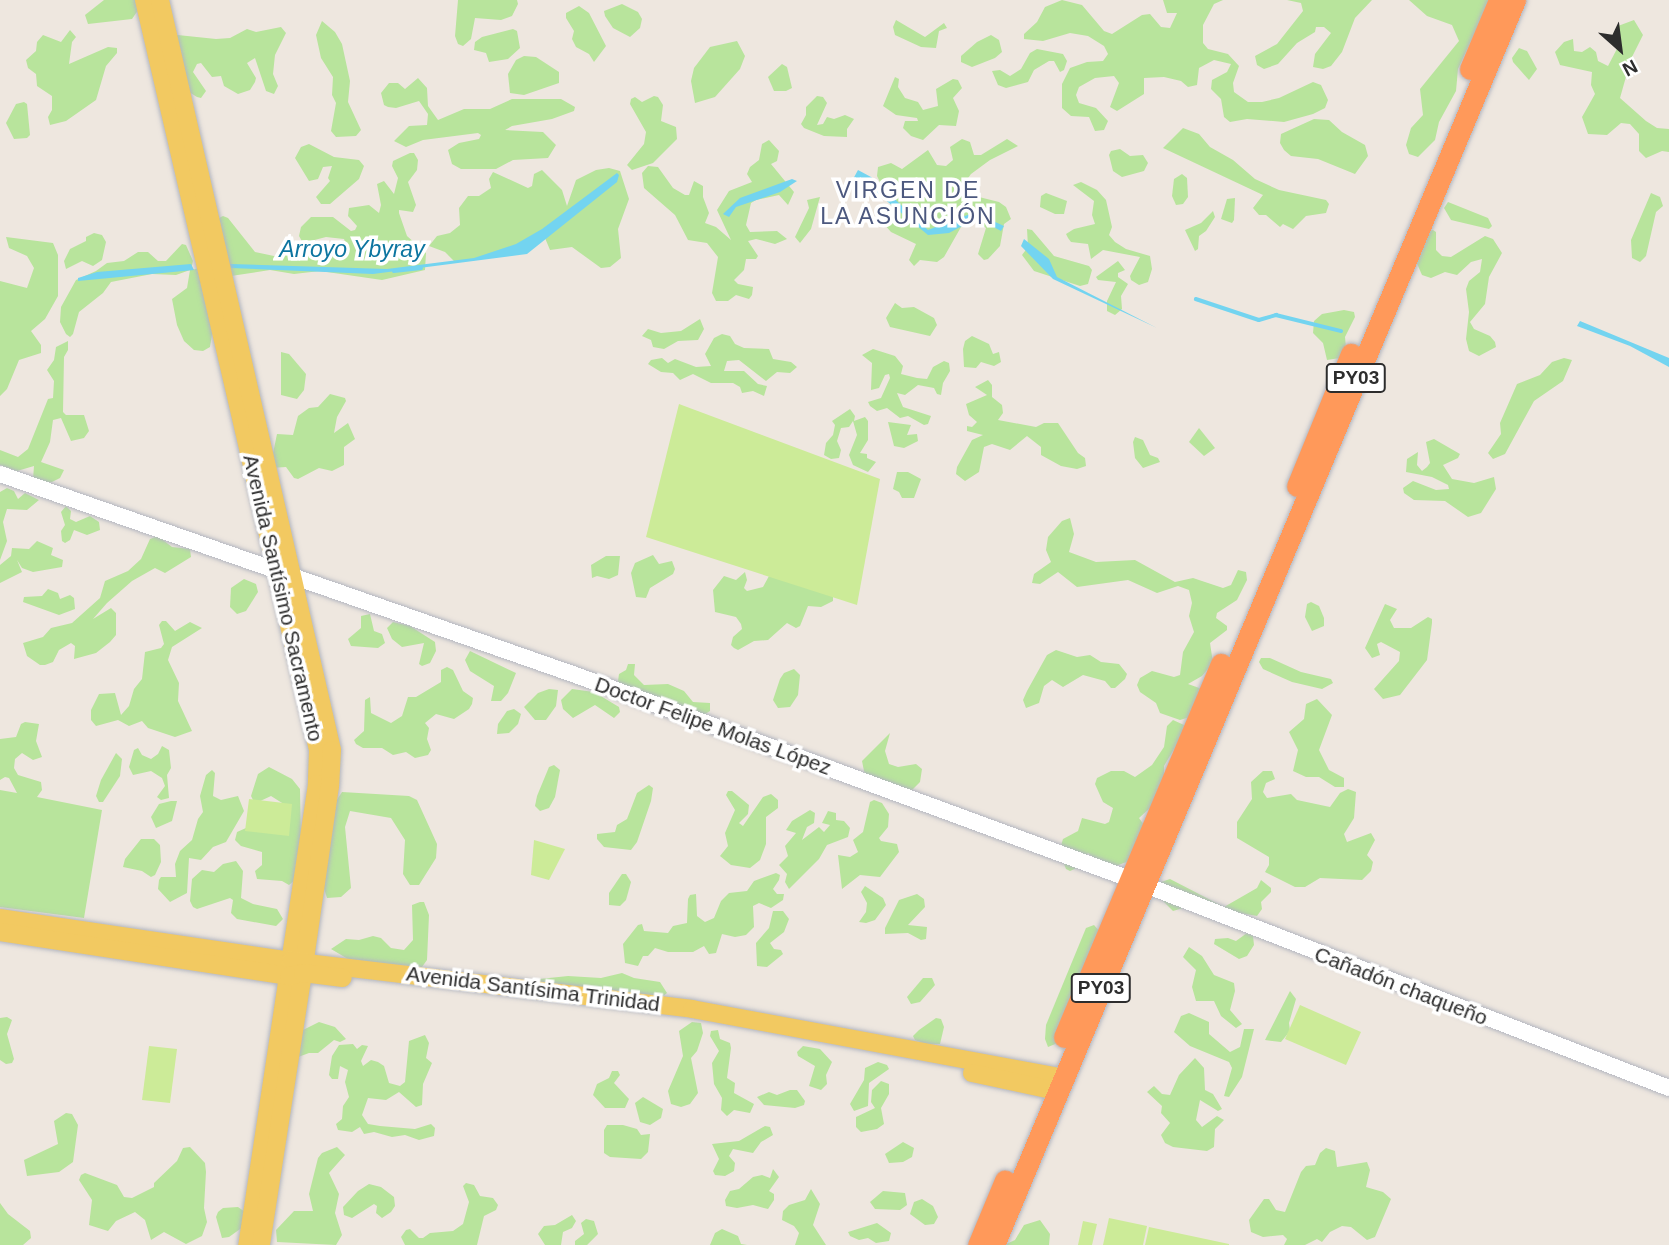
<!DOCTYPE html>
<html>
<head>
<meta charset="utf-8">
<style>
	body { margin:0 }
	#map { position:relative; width:1669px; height:1245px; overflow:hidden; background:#eee7df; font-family:Helvetica,sans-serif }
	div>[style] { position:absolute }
	.green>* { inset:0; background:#b8e49c }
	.pitch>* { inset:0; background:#cceb98 }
	.water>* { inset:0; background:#73d4f0 }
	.stream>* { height:3.5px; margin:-1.75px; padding:0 1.75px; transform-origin:1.75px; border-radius:1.75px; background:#73d4f0 }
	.roads { filter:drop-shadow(0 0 2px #b3b6c0) drop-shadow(0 0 2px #b3b6c0) }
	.secondary>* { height:16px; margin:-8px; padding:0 8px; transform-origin:8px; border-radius:8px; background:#fff }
	.primary>* { height:18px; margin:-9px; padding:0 9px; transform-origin:9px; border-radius:9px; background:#f2c961 }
	.highway>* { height:21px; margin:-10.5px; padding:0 10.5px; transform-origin:10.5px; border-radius:10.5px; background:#ff995a }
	span { translate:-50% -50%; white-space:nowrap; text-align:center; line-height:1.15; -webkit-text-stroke:7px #fff; paint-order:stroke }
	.shield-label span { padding:2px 5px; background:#fff; border:2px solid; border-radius:5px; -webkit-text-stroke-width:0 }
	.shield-label { font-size:19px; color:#2d2d2d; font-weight:700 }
	.street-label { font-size:21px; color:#2d2d2d }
	.neighbourhood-label { font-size:23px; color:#4c587e; letter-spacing:2px }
	.water-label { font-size:23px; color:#0d75a0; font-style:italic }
	.north { position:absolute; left:1585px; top:14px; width:70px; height:70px; -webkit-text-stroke:5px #fff; paint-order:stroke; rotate:152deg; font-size:19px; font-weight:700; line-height:28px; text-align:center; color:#2d2d2d }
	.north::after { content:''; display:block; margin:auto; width:24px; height:32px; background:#2d2d2d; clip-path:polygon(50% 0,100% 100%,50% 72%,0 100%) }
</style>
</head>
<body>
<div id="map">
	<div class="green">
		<div style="clip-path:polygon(104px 0,145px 0,132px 19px,88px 24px,85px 15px)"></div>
		<div style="clip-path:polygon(458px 0,517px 0,518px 4px,512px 16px,501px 20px,475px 18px,471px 39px,463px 46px,458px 44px,455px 36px)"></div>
		<div style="clip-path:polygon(1062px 0,1082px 5px,1104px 31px,1112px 34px,1142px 15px,1150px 14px,1161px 27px,1170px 28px,1177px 13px,1167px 13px,1163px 0,1223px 0,1214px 4px,1203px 25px,1203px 43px,1208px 49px,1228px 54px,1239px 66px,1233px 83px,1234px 92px,1248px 102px,1262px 102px,1279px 98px,1313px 82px,1321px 85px,1328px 100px,1325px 108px,1313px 114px,1284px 122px,1247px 119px,1230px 122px,1224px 117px,1221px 99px,1211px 89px,1212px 80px,1227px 72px,1231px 64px,1214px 60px,1199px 68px,1197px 85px,1188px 87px,1181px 81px,1164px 77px,1144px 78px,1144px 94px,1117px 111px,1110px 107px,1119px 83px,1114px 76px,1095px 78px,1079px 87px,1076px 95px,1079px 103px,1096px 108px,1108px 121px,1104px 130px,1095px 131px,1089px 117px,1071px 116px,1062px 108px,1062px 84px,1070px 68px,1087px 62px,1103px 61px,1108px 54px,1104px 46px,1088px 36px,1070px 33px,1043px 41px,1024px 39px,1024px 34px,1037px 22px,1045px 7px)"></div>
		<div style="clip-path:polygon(1287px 0,1372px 0,1355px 18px,1342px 52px,1331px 66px,1323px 69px,1313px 67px,1315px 54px,1331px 33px,1324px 27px,1316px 27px,1315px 32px,1297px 43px,1278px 64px,1264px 69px,1257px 65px,1255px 56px,1277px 44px,1303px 11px,1301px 3px)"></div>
		<div style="clip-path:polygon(1409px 0,1490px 0,1458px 69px,1456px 91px,1439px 122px,1435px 140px,1418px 157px,1409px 154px,1406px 145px,1411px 128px,1423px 115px,1420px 89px,1459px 41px,1452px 25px,1427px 16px)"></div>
		<div style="clip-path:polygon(622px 4px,638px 12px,642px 19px,640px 28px,630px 37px,613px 28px,605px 16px,604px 11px)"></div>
		<div style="clip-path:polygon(579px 6px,589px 13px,606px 46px,594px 62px,589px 54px,576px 47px,572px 39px,574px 31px,566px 18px,566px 13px)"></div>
		<div style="clip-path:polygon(896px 20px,925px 37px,944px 23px,947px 28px,939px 31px,936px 48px,921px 47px,895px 35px,893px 27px)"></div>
		<div style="clip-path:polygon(1634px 20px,1643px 35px,1631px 59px,1620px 98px,1646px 121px,1657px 128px,1669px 129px,1669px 152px,1662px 151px,1646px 158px,1639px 151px,1639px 134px,1630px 124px,1621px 123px,1607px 135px,1588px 134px,1582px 117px,1595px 94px,1591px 85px,1592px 72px,1560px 65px,1555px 52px,1564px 42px,1573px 39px,1574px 51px,1582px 52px,1590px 47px,1596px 52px,1598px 61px,1608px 66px,1620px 43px,1618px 26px)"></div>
		<div style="clip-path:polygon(322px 21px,335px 32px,342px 44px,350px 81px,348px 102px,361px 130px,356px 136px,336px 137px,331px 131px,336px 103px,332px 95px,333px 77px,321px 58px,316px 35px)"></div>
		<div style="clip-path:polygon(281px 27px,286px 33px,275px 55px,273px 74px,278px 86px,274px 94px,266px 91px,255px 58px,247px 63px,256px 78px,255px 82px,250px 90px,238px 94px,224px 86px,221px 76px,212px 77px,201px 63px,197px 64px,193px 72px,206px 91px,201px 98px,197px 97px,189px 92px,168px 34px,216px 39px,230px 38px,247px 29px,256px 32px)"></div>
		<div style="clip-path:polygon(513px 29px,517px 31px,520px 48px,508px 59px,489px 62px,486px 53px,474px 50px,475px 42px,482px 37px)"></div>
		<div style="clip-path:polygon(70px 30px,76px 37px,72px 42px,69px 64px,108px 47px,117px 48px,117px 53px,106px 66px,96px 100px,66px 121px,50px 125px,48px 117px,52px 110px,52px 96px,37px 86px,36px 74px,28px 68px,26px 60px,36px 51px,37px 42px,43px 35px,61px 42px)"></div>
		<div style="clip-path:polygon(991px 35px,999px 40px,1002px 52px,995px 58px,972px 67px,961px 62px,961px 56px,977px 42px)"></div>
		<div style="clip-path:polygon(737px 41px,745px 56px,740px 69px,715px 97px,695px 103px,691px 81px,694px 68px,710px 47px)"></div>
		<div style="clip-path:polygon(1519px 48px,1527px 51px,1537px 69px,1529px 80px,1513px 62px,1512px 58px)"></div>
		<div style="clip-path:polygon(1037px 49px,1063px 54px,1067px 61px,1064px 70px,1060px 72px,1054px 61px,1049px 61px,1034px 70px,1028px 82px,1006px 88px,998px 85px,992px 71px,1000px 70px,1010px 76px,1021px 69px,1030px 53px)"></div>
		<div style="clip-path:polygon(524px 56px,536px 57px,559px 72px,559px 83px,524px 95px,510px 93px,508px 74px,516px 60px)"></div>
		<div style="clip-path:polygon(782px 64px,787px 67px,792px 88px,786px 91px,774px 91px,768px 77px)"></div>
		<div style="clip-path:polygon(895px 77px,899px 79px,898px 87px,905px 98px,918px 102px,923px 110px,938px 106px,936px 89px,953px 79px,958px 80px,962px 88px,953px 98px,959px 111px,956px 126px,939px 125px,923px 140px,911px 136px,903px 128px,905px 121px,918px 121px,917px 118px,896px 115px,883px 106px)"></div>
		<div style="clip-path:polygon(418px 78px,427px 88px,428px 106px,438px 120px,464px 109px,490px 109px,512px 99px,561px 99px,575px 107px,574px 111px,552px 119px,512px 126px,505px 130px,543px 132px,556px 145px,548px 158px,513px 160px,496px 169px,461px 169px,452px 164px,448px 150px,459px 143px,479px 139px,481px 135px,478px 133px,423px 140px,406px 147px,394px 141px,409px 126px,427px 125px,428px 114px,419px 101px,396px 108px,388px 107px,384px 105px,381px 93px,389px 83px,398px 83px,405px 89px)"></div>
		<div style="clip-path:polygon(654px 96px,658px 97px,663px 105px,661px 121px,676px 127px,677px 139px,653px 163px,632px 170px,627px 165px,644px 144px,646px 132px,630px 104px,631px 99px,635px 97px,642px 102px)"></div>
		<div style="clip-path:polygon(817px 96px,823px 97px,827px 103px,817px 125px,823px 124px,827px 117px,834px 119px,845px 115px,854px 119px,847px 129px,847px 137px,824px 136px,804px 128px,801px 124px,806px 115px,806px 107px)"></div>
		<div style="clip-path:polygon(24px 102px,27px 104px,30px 135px,27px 138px,14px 139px,6px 123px,16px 104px)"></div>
		<div style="clip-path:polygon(1314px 119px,1329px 120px,1342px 132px,1365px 145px,1368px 156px,1355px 174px,1318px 159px,1291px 156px,1284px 150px,1280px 143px,1281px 134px)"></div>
		<div style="clip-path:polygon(1183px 128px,1199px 134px,1210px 147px,1233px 160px,1255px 179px,1279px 190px,1326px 200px,1329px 204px,1326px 213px,1306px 216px,1293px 229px,1283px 224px,1280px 227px,1266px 215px,1259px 215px,1253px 208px,1263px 195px,1163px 148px)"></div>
		<div style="clip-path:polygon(962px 139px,970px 142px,974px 155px,981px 155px,1007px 139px,1018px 146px,990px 160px,971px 174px,963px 185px,971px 195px,999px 202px,1006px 207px,1011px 219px,1004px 224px,1000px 246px,988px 259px,984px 260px,978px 254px,986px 228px,972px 218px,961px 227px,944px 257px,937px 262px,920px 260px,914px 266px,909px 260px,916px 244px,891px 232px,883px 223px,893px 214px,893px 209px,877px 176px,878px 167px,891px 163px,902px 169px,928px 150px,937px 165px,946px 166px,953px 160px,950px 147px)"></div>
		<div style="clip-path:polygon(769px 140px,779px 151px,777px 161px,771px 164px,794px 192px,788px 205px,779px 195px,756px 200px,751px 203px,746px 225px,750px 232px,777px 231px,787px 239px,775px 244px,756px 239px,748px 241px,758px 256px,756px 259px,746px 259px,744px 270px,734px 280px,738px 284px,753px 287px,752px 295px,749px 299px,736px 295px,728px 301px,716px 301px,712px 293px,718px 257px,707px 243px,688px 240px,675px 215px,644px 188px,642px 173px,648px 166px,658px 167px,673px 188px,685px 195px,689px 195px,694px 181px,703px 186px,703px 197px,709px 213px,705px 223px,716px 227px,731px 240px,717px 210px,729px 191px,752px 182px,747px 174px,750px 167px,759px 160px,762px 144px)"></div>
		<div style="clip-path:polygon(309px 144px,334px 157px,359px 160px,364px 166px,359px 179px,330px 204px,321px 204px,316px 197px,330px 181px,328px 178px,332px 166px,323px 167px,318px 179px,309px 181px,295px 158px,301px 147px)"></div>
		<div style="clip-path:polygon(1120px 149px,1130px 156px,1143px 155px,1148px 163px,1144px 171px,1122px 177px,1113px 171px,1109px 155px,1111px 151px)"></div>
		<div style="clip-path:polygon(410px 153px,414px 153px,418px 160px,417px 170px,408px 182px,416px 205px,413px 212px,399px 210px,399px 213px,407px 236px,426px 253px,425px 270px,382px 280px,320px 271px,294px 274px,270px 270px,231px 276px,215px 220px,223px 216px,228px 218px,255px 252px,274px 256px,309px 251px,339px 251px,347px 247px,344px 239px,326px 237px,303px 243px,299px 236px,301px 227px,311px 217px,333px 217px,351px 231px,355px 230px,357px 226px,348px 216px,349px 208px,369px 205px,379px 213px,381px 205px,377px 184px,384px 181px,394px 194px,398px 178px,392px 166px,393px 161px)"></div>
		<div style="clip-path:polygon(609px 168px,620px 171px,629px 199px,618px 229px,621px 258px,610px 267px,601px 268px,572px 247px,550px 250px,545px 238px,472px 261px,454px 261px,445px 252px,429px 246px,437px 236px,450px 233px,460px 225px,459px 208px,468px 196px,479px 196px,491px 188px,489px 179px,493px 172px,528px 188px,532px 186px,534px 174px,542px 170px,562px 190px,567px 206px,576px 180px,596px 170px)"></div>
		<div style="clip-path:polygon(1182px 174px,1187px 178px,1188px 197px,1183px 204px,1176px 205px,1172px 196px,1174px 179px)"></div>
		<div style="clip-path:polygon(1081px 182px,1097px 190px,1106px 200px,1112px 227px,1109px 235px,1115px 242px,1126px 249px,1150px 256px,1152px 269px,1148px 282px,1139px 285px,1131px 280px,1130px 276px,1140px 257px,1103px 250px,1091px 259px,1088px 244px,1071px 242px,1068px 238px,1066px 234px,1074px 229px,1095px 224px,1092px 215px,1094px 201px,1073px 185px)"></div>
		<div style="clip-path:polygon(1046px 193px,1067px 201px,1064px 214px,1055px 214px,1040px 207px,1041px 196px)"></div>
		<div style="clip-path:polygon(1651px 193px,1660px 197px,1663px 206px,1656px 212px,1646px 256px,1640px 262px,1632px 258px,1631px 240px)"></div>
		<div style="clip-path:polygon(820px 197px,811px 229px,800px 243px,795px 237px,809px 208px,807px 200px)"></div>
		<div style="clip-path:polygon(1235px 198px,1234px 220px,1232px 223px,1221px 219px,1227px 199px)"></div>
		<div style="clip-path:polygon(1448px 202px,1488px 218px,1492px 226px,1489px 229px,1451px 220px,1444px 208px)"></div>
		<div style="clip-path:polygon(1213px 211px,1215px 217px,1206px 231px,1199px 236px,1198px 249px,1195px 251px,1185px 230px,1201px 223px)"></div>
		<div style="clip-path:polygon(1027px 229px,1032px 230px,1054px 256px,1089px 266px,1092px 270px,1088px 284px,1080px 286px,1034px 271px,1022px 255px,1028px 247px)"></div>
		<div style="clip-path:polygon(1433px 230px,1436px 232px,1436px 250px,1442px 256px,1451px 257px,1485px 236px,1493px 239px,1502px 253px,1489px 277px,1485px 304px,1470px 322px,1474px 329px,1490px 336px,1495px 342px,1496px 347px,1479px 356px,1469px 351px,1466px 339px,1469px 312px,1466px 289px,1469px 281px,1480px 272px,1482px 259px,1471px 262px,1457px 275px,1445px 272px,1431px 278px,1422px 275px,1415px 259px,1428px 231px)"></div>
		<div style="clip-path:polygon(94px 233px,102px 235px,106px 242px,102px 260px,93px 266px,82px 261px,66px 269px,64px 261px,70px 249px,86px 241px,86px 237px)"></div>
		<div style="clip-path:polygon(6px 237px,53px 243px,58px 255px,58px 296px,45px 319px,31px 331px,41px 345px,41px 353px,19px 360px,7px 389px,0 396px,0 281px,27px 288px,34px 268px,27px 256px,9px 248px)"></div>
		<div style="clip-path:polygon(182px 244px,186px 245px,193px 261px,191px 270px,200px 268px,214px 322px,210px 347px,203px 351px,194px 350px,184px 341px,177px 325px,172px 299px,187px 288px,190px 270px,176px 275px,152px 274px,111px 282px,103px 293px,79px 312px,73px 334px,70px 337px,66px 334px,60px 322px,61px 307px,76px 280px,96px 271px,107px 263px,124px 261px,138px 252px,148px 252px,158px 261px,166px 261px)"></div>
		<div style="clip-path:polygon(1118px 261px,1125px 270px,1118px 273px,1118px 277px,1128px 284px,1121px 296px,1122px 309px,1115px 315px,1107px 311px,1107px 301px,1116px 282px,1098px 280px,1096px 277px)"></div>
		<div style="clip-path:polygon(895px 303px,902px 308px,914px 307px,934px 318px,937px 325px,930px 336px,890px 327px,886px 318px)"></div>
		<div style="clip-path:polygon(1344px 310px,1354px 312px,1355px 317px,1345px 337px,1346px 347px,1340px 358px,1327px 360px,1323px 343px,1313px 333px,1314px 321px,1322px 314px)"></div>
		<div style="clip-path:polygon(700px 319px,704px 329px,698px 340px,678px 341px,664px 349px,653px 347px,651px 340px,642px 336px,648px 329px,661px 333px,681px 331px)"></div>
		<div style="clip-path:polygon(722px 334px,730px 336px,735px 344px,744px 348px,769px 349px,773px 359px,791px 362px,797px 367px,790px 373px,777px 372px,766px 381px,739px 360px,727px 361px,724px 371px,744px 371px,758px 384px,767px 386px,764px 396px,753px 391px,742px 393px,740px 387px,733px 383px,711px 383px,693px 374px,680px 380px,673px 373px,661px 372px,648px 364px,651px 360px,662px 358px,668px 363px,675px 359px,696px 367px,711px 366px,705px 354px,714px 338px)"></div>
		<div style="clip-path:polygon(972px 336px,989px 344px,993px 354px,999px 352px,1001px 362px,994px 366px,981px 362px,976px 368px,964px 367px,963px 349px,965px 341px)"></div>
		<div style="clip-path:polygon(68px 341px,68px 350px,64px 357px,63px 412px,66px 415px,84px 415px,89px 431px,84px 438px,71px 441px,61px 418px,53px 420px,50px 442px,41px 462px,64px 470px,60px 478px,52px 482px,39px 483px,33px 479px,34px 466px,17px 471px,0 465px,0 450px,18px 457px,28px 449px,48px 399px,53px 398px,54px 381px,47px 370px,54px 360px,56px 347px)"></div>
		<div style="clip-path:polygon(873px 349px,895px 356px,903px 366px,901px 374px,917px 378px,927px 379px,933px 367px,944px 361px,949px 363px,950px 371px,943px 383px,941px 395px,937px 394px,934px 388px,918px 385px,905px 395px,897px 393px,903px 407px,931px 416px,928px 424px,924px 425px,908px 416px,900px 418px,887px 408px,877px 411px,870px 406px,868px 402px,881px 398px,890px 378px,889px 374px,885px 375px,879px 388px,871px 390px,872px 363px,862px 355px)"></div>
		<div style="clip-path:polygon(281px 352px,289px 354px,306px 374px,304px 390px,297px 399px,281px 395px)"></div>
		<div style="clip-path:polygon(1564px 358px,1572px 360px,1563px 381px,1534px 401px,1505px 454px,1493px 459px,1488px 453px,1501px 434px,1500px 423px,1517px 384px,1540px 375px,1552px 362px)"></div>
		<div style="clip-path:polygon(988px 380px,992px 385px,992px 397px,1002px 405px,1003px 413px,998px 420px,1036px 427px,1044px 423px,1058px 423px,1078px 453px,1085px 458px,1086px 466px,1077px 469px,1061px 466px,1041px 455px,1041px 447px,1027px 436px,1010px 450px,992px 444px,984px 447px,979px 472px,965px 481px,956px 474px,957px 467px,972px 440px,983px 435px,967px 431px,967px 426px,972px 427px,977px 422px,969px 415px,966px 404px,987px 395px,975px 387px)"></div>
		<div style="clip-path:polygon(330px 394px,345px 398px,346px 401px,337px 417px,334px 433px,348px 423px,355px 439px,344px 447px,344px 465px,332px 471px,319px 468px,298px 479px,294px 478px,286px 467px,270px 468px,277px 434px,293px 435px,298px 416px,309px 408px,318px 407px)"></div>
		<div style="clip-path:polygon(850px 409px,855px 416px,854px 421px,865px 417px,868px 421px,868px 440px,860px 453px,867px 454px,867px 458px,876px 462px,868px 472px,853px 465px,849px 455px,857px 435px,853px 421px,849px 427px,841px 428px,837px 441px,841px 450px,839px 458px,831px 459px,824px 455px,826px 443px,833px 435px,835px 425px,832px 421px)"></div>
		<div style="clip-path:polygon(888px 422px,911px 425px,907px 435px,917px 434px,918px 441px,904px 448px,894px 446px)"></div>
		<div style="clip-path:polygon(1199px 428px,1215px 448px,1204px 456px,1189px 442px)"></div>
		<div style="clip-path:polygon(1135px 437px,1143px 440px,1150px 455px,1158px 458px,1160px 462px,1143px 468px,1135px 458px,1133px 442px)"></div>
		<div style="clip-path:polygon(1434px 439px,1460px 454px,1458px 458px,1443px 465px,1452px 479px,1474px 483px,1494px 477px,1496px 489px,1481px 513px,1468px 517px,1445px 501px,1414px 500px,1404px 493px,1403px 488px,1413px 481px,1436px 490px,1449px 489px,1448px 485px,1432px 477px,1406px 472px,1407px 459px,1418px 452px,1417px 465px,1422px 471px,1427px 467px,1430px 463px,1426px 442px)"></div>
		<div style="clip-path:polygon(897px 472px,908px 472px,921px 479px,914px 498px,902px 498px,899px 492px,893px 489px)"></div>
		<div style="clip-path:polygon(7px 488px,14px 491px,18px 499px,25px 493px,39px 500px,27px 510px,7px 509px,3px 522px,7px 541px,0 560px,0 492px)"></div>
		<div style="clip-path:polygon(66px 506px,71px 511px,70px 519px,76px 522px,90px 516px,99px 522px,100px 530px,87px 535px,74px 530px,70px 540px,65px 543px,62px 541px,61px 531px,65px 525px,61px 512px)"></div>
		<div style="clip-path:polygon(1070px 518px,1074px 534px,1069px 552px,1096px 562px,1135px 560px,1175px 582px,1193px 578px,1223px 588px,1231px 585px,1238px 570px,1246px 572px,1247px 580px,1237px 600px,1217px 613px,1216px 618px,1227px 626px,1227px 630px,1210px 643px,1213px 663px,1202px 676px,1188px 684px,1202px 689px,1193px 716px,1180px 720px,1160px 713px,1156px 703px,1140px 692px,1137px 685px,1140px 678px,1152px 671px,1174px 677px,1180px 675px,1183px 652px,1194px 632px,1189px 616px,1192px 603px,1189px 590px,1178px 586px,1157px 593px,1128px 580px,1077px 587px,1058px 572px,1040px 584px,1032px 583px,1034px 574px,1051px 562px,1046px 550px,1048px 537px,1062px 521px)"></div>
		<div style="clip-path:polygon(158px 536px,172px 547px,190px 549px,191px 557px,165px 573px,155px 568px,132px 581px,107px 603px,93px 619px,111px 608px,116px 613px,116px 635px,110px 642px,96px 653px,74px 659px,75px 646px,71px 643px,59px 650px,53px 662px,45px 665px,40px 665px,27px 656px,23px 643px,43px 637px,51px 628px,72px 623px,100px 598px,105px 581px,128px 571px,141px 559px,150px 539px)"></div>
		<div style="clip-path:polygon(37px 541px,53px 548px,51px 555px,63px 560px,62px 567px,33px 572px,22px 568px,17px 560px,22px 572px,0 583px,0 565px,11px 556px,12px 548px,29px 549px)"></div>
		<div style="clip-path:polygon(653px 555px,659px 564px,672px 561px,675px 569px,673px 574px,650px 588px,646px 598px,636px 597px,631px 573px,635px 563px)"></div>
		<div style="clip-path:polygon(606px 556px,620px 556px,618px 575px,609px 579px,597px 576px,592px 578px,591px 565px)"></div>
		<div style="clip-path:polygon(745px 572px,747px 580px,744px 588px,747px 591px,763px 587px,769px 576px,833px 596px,833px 601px,821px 607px,808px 606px,800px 626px,796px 628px,787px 623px,768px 640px,754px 641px,738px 650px,734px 648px,731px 645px,733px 637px,742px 629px,741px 624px,736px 617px,715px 612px,713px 590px,724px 576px,736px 580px)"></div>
		<div style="clip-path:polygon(244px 579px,256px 584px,258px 592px,246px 611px,237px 614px,230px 607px,231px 588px)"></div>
		<div style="clip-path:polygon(48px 589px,58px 593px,60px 599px,70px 595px,74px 598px,75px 609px,59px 615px,23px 602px,24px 597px,42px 596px)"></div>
		<div style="clip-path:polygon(1311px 602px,1319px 606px,1324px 618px,1324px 626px,1312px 631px,1305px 617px,1307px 604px)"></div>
		<div style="clip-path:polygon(1385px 604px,1397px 609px,1390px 620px,1394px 628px,1411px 628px,1428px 617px,1432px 619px,1432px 623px,1427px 660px,1400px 695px,1383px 699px,1374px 689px,1399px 661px,1400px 652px,1381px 642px,1377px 644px,1380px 655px,1372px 658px,1365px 648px)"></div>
		<div style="clip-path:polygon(370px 614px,374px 631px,382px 634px,385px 643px,378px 648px,351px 646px,348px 639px,361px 628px,361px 616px)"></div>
		<div style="clip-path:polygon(162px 621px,166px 621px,175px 631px,190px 622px,202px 628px,172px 647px,168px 660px,179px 683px,178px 701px,192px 731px,175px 737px,148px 728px,142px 721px,129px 726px,118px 720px,96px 726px,91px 720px,91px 710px,99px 694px,115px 693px,121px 715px,129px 706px,134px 689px,142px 679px,145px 652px,161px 648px,164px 644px,159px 625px)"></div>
		<div style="clip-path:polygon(393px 622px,410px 626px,435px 642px,436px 651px,430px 663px,422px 666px,419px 664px,424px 643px,402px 647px,392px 639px,387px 628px)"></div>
		<div style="clip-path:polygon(1056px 650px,1077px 657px,1090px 655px,1101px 662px,1119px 664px,1127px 674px,1125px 679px,1115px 688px,1111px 688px,1105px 681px,1083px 675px,1063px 687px,1052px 680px,1044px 686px,1039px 703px,1026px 708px,1023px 700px,1027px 691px,1047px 655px)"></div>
		<div style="clip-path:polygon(470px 651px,516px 673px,508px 693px,501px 701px,491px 701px,494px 686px,470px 671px,465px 660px)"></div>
		<div style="clip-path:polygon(1261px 658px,1270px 658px,1301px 672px,1331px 679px,1333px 683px,1322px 689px,1292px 682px,1263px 669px,1259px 662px)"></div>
		<div style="clip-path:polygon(628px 664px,635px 664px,634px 675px,644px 685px,668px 684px,684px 691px,693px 702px,710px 703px,710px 711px,702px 716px,676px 709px,671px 702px,663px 698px,627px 698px,617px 688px,619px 674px,626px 670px)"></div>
		<div style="clip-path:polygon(447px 667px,453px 670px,463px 691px,473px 698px,472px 704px,469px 709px,454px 719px,436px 714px,425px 723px,429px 728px,427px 739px,431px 750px,428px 755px,415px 758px,406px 752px,393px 755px,382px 748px,363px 748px,356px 744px,354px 740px,364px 731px,365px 700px,370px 697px,371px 713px,391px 723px,402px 716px,408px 697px,416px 697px,441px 682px,441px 670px)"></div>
		<div style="clip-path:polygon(794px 669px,800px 675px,798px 695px,790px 707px,778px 708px,773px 700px,780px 679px,784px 673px)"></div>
		<div style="clip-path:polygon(549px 689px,558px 690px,556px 706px,546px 720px,535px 720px,524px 707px,538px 693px)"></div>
		<div style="clip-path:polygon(572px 689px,594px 692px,619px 707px,620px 712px,614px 718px,595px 705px,573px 718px,563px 709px,561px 700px)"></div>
		<div style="clip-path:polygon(1317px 699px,1332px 715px,1319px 750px,1329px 770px,1344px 778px,1344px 787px,1335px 787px,1319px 777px,1306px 777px,1293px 771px,1298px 750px,1289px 732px,1304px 719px,1306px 704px)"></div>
		<div style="clip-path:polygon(514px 709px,521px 714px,518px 724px,509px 733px,497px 734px,498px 724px,507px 711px)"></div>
		<div style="clip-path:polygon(1173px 720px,1184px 725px,1183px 734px,1164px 766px,1164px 775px,1150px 808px,1139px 818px,1144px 825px,1129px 861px,1116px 866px,1094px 859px,1088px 853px,1079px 867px,1070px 871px,1066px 869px,1059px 852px,1063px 839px,1078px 831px,1082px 818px,1105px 824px,1109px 822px,1113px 808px,1103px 802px,1095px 784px,1097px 778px,1111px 771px,1124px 771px,1135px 777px,1152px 765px,1164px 747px,1167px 726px)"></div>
		<div style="clip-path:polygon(25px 722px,39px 724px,36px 741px,42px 757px,33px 760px,22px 753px,15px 759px,14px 768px,18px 775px,41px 782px,42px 790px,37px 797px,102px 810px,84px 918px,0 907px,0 790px,17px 793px,9px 778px,5px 777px,0 780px,0 739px,16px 737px,21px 724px)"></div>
		<div style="clip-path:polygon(890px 733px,885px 751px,889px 764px,898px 767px,916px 764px,922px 769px,920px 782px,910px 792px,868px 780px,864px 771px,862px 761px)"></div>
		<div style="clip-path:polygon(162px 746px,169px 750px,171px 768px,167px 775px,169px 798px,161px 800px,157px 797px,165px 786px,162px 778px,151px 771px,133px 775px,129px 767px,134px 750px,138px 748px,142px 755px,151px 759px,158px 754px)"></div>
		<div style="clip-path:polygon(116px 753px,122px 759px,120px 776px,103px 802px,99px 802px,96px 796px,101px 780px)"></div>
		<div style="clip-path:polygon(554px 765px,560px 770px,555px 797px,549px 808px,540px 811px,535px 806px,537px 796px,549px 767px)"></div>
		<div style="clip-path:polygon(269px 767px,292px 779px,300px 789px,301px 841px,295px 880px,289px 885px,282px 881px,257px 879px,255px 871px,262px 865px,262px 852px,241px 846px,235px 840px,237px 832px,290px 808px,271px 796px,256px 803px,253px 800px,251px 796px,258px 774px)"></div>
		<div style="clip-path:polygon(212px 770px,215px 773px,213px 796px,221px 800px,238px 796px,244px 811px,226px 842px,213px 847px,201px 860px,189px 858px,187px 893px,170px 902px,158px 889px,159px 880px,161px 877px,176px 877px,175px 864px,180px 851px,192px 840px,198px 819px,203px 812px,200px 796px,206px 775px)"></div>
		<div style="clip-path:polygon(1263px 771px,1272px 771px,1275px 779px,1266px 783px,1263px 792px,1267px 798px,1291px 794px,1297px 800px,1330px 807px,1340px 793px,1348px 789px,1356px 792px,1354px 818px,1344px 834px,1347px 842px,1371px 833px,1375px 840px,1367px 855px,1373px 862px,1371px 871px,1362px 880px,1320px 878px,1305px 887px,1295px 887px,1265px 872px,1269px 865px,1269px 857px,1237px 838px,1237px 822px,1252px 799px,1251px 782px)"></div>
		<div style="clip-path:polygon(649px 785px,653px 788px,651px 801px,637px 842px,631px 850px,604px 847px,597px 839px,597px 834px,615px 832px,617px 825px,627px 819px,637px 793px)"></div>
		<div style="clip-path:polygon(728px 791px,732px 791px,749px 805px,748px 814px,739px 823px,743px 826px,763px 797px,771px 794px,778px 800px,778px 808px,766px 817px,766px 844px,760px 860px,750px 868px,731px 865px,720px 856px,728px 846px,725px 833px,735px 810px,726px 795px)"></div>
		<div style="clip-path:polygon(342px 792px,409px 796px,417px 800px,437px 844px,436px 858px,419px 885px,410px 885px,403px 874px,405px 840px,391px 818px,350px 811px,345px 827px,351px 888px,341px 897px,327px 898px,318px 870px,330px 810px)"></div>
		<div style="clip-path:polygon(874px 800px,882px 803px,889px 814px,888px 827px,879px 838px,881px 841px,897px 844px,899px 852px,880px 877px,860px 875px,842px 889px,838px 855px,850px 857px,858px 852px,853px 840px,863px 832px,870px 802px)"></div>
		<div style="clip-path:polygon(171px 801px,177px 801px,172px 821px,156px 828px,151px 817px,159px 804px)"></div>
		<div style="clip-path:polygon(810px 810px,815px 813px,814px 823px,807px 827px,802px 840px,819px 827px,824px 832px,830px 825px,822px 823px,828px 811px,836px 813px,836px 820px,844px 821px,850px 828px,848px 837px,827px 845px,819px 859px,789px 889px,785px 882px,787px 874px,779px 865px,788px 856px,785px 846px,796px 833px,786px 830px,792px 821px)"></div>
		<div style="clip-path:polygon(141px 839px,154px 839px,160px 845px,161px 862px,155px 875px,151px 877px,142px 871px,123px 867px,125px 859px)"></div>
		<div style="clip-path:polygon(236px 861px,243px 871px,241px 898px,253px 904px,277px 909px,283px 919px,276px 926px,237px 919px,231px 913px,233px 900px,230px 898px,197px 909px,193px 907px,190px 901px,192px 879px,202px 870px,214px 872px,223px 864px)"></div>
		<div style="clip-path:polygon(776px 873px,780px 875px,779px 880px,773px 889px,777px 894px,784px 894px,783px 900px,771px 908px,759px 903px,753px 906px,754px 927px,746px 935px,735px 937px,722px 934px,716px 953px,709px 954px,704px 946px,693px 952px,668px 952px,655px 948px,648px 956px,643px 956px,638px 966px,625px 963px,623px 944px,638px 925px,642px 924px,644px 931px,668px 933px,673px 926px,687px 923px,688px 899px,690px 895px,696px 894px,697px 916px,705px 922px,714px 918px,721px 901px,729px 893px,747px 891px,754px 881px)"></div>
		<div style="clip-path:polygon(622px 874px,626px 874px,631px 882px,626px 900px,620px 906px,609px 905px,609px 893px)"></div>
		<div style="clip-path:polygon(1170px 879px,1224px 907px,1257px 888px,1261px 880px,1271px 888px,1271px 892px,1261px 902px,1262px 909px,1257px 916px,1193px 905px,1173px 911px,1157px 895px,1161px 882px)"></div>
		<div style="clip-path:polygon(865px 886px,883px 898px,886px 905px,875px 920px,866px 923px,859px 922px,866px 912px,867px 903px,861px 892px)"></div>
		<div style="clip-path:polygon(917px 894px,924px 899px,925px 907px,908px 925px,927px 927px,926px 939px,921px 940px,908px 933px,885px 934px,885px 928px,899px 900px)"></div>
		<div style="clip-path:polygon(420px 902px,424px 902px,429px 915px,427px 960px,422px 967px,353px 962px,331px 949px,346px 939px,359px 940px,373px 936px,381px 938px,391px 948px,404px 950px,413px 940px,412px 905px)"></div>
		<div style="clip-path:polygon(773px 911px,783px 911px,789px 919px,784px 932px,770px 943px,774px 949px,781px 950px,783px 954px,767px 967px,757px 966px,756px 943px,769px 928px)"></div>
		<div style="clip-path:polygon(1094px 925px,1100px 932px,1060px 1042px,1048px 1047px,1045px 1039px,1046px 1025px,1086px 928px)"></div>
		<div style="clip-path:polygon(1247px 933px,1253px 936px,1254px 945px,1247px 956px,1239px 959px,1214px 944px,1215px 939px,1228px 938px,1236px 941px)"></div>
		<div style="clip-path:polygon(1189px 947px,1202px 956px,1214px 975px,1234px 983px,1235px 991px,1230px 1010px,1242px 1024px,1236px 1028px,1221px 1016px,1214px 1001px,1196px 1001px,1192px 987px,1196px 970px,1183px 957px)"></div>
		<div style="clip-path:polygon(622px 973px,634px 978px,660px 982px,667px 993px,661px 998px,533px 983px,530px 980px,568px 976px,601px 978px)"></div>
		<div style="clip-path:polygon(923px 978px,932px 978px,935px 985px,920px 1002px,911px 1004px,907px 997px)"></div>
		<div style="clip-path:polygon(1290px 991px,1296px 999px,1289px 1023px,1290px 1031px,1281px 1042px,1265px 1040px)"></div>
		<div style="clip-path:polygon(1189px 1013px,1209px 1022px,1209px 1034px,1230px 1052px,1240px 1047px,1244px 1029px,1254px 1029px,1242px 1077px,1229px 1097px,1224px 1096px,1232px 1068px,1229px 1062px,1190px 1046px,1174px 1032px,1181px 1016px)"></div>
		<div style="clip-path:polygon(7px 1017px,12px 1020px,7px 1034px,14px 1059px,12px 1063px,6px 1064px,0 1060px,0 1018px)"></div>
		<div style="clip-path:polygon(936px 1018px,941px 1019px,944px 1027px,940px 1044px,926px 1044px,915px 1040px,913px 1036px,919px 1030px)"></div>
		<div style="clip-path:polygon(319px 1022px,335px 1027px,346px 1039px,340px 1042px,334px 1040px,318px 1053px,309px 1053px,290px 1060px,301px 1031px)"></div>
		<div style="clip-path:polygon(692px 1022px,701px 1023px,703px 1033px,697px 1051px,691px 1058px,698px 1093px,690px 1104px,681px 1107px,671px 1104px,668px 1091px,683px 1056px,679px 1031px)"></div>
		<div style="clip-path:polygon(718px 1030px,720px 1039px,730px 1043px,731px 1048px,727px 1078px,735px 1083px,734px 1093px,754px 1104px,750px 1113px,734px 1110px,727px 1116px,721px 1110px,722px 1098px,714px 1084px,712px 1063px,719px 1051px,710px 1036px,711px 1031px)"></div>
		<div style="clip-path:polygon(425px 1035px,429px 1043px,426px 1058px,432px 1063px,423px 1084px,422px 1105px,416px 1107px,399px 1092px,386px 1100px,368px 1098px,362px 1115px,368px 1124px,380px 1126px,415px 1129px,431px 1124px,435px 1128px,434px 1136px,419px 1140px,405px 1135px,392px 1137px,374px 1132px,364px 1134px,360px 1127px,352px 1132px,338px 1130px,336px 1124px,342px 1119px,343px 1106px,349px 1097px,345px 1082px,348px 1070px,340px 1066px,338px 1079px,332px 1079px,329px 1075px,332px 1056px,339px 1045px,353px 1044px,357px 1049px,362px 1045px,368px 1046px,361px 1061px,363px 1066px,371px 1060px,378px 1062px,384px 1066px,389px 1083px,400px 1086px,405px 1082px,409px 1041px)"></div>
		<div style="clip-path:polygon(803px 1046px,820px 1049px,832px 1062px,826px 1075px,827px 1084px,821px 1090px,809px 1086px,815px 1066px,798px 1056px,797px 1052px)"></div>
		<div style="clip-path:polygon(1195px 1058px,1204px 1068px,1205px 1090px,1213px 1094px,1222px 1109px,1218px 1111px,1200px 1100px,1196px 1120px,1202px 1127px,1217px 1116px,1224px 1120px,1215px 1129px,1214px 1147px,1207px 1151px,1173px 1147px,1165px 1143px,1161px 1135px,1170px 1123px,1161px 1113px,1162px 1106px,1147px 1092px,1154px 1086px,1162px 1094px,1170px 1095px,1179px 1075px)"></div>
		<div style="clip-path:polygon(878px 1062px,887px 1065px,889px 1069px,869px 1083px,868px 1106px,854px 1111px,850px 1104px,864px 1080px,865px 1068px)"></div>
		<div style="clip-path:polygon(612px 1071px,618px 1071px,620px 1075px,614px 1083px,629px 1099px,625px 1108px,605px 1108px,593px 1095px,597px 1084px,609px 1078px)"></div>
		<div style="clip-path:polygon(881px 1081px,889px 1084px,889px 1094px,881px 1108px,884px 1124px,877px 1129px,861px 1132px,856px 1127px,856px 1117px,875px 1108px,871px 1102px,872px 1090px)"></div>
		<div style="clip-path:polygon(790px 1090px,797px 1090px,805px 1101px,804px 1105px,795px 1108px,764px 1105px,757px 1097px,769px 1092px,777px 1095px)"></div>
		<div style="clip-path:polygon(643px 1097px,663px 1109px,661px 1118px,650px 1125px,640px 1122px,635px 1103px)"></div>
		<div style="clip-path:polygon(66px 1113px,72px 1114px,78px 1125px,73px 1162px,59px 1172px,27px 1176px,24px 1160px,58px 1144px,54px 1121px)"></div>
		<div style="clip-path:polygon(607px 1125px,623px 1125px,637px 1129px,641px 1135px,650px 1134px,648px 1152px,641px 1159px,610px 1157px,604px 1153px,604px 1130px)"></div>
		<div style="clip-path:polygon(765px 1126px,770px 1127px,773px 1135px,761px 1142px,753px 1153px,733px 1149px,729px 1156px,735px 1163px,734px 1171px,725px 1176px,715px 1175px,713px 1171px,719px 1159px,712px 1144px,739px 1141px)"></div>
		<div style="clip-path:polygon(903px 1142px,914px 1148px,912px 1157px,903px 1162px,889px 1163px,885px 1154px)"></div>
		<div style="clip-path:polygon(190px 1147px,205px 1163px,206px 1172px,204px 1208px,207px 1222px,202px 1236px,186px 1244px,164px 1232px,151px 1240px,145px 1220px,135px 1212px,116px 1221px,108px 1231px,89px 1225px,92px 1200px,79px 1180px,81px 1175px,85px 1173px,117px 1185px,124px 1197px,132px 1198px,154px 1187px,154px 1183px,177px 1161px,183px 1148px)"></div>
		<div style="clip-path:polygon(337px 1147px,345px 1155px,329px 1173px,339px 1194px,335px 1213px,342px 1235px,336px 1245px,277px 1242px,276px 1230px,294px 1211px,313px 1211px,309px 1194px,318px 1158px,322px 1153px)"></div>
		<div style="clip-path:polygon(1326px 1148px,1335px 1151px,1337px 1167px,1367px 1162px,1370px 1170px,1366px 1187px,1383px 1192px,1391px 1199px,1375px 1237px,1367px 1240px,1351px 1227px,1342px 1226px,1330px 1232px,1322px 1242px,1317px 1239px,1305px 1245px,1284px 1245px,1287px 1239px,1283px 1235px,1263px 1237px,1251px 1232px,1249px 1220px,1264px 1199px,1269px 1199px,1276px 1210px,1285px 1212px,1301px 1172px,1306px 1166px,1315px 1165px,1320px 1153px)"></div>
		<div style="clip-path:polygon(773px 1169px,779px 1177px,769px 1191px,774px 1194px,774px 1200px,768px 1209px,753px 1205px,737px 1208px,726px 1206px,725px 1200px,730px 1191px,739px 1189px,753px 1177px,762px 1175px,770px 1178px)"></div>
		<div style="clip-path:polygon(466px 1183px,474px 1185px,480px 1196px,493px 1198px,498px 1205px,496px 1210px,484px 1216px,477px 1245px,405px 1245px,401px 1237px,406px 1230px,410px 1229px,419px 1238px,423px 1238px,430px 1233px,453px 1231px,463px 1224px,469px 1202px,463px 1186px)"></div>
		<div style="clip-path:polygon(369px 1184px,381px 1187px,394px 1197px,395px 1206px,391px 1212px,382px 1218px,376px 1213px,377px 1206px,374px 1204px,352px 1218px,344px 1215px,343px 1207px,358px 1191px)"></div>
		<div style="clip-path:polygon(811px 1189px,820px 1204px,813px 1225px,826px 1245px,795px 1245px,799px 1233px,794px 1226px,782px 1220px,783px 1211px,789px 1205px,805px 1200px)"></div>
		<div style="clip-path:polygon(883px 1191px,905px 1193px,907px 1205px,900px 1210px,875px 1209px,870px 1202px)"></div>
		<div style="clip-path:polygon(922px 1199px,933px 1206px,938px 1217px,934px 1224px,925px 1225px,910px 1214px,914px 1202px)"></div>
		<div style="clip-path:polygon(0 1203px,8px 1214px,30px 1231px,31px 1238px,23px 1245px,0 1245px)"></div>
		<div style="clip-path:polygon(238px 1207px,248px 1214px,243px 1227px,229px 1237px,222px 1238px,216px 1217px,218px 1212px,223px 1208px)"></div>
		<div style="clip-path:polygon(572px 1215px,576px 1221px,572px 1228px,563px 1232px,561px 1245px,545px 1245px,538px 1234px,544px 1226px,555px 1225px)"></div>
		<div style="clip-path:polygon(586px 1219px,594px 1221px,598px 1234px,587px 1245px,575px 1245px,575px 1241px,584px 1234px,581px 1223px)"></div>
		<div style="clip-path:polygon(1040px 1220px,1050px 1234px,1049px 1245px,1004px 1245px,1015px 1240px,1024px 1225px)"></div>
		<div style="clip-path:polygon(877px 1223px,891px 1233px,889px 1241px,876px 1243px,868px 1238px,859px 1240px,850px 1236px,848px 1232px)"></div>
		<div style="clip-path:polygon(722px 1229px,738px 1236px,741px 1244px,747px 1245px,710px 1245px,715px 1233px)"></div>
	</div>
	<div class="pitch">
		<div style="clip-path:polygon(679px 404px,880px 479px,857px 605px,646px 537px)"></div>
		<div style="clip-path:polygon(249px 799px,292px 804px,289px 836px,245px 831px)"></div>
		<div style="clip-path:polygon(534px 840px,565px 849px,549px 880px,531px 875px)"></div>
		<div style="clip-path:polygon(1300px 1005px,1361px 1032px,1346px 1065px,1285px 1039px)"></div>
		<div style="clip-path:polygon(149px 1046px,177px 1049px,170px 1103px,142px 1100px)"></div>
		<div style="clip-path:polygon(1109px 1218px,1147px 1226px,1143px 1245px,1103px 1245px)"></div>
		<div style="clip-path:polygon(1083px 1221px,1097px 1224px,1092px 1245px,1078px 1245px)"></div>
		<div style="clip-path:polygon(1149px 1227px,1229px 1244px,1229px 1245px,1145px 1245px)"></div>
	</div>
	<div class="water">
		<div style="clip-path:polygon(858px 170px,871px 177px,928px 230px,970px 214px,980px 215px,1004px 226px,1001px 231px,977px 218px,949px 233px,928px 235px,877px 193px,852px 181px)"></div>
		<div style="clip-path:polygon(617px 173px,619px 175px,617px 182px,527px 254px,373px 274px,231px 268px,230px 264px,387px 269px,474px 258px,516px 244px,542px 229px)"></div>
		<div style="clip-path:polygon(792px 179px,797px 181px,780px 192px,736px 207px,729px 217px,723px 214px,740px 198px)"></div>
		<div style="clip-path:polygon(1024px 239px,1049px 259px,1057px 277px,1157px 328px,1053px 279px,1021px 246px)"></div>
		<div style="clip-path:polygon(191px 264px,194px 270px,78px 281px,78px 278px,97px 272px)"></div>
		<div style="clip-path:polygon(1580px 321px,1669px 358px,1669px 367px,1630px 346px,1577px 326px)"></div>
	</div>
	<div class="stream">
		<div style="left:394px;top:271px;width:27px;rotate:-6deg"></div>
		<div style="left:1196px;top:299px;width:66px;rotate:18.4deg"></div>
		<div style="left:1259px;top:320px;width:18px;rotate:-16deg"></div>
		<div style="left:1276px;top:315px;width:67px;rotate:13.8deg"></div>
	</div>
	<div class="roads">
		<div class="secondary">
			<div style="left:0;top:474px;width:604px;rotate:19.25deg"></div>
			<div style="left:570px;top:673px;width:602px;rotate:20.21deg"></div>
			<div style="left:1135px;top:881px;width:573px;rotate:21.19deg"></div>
		</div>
		<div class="primary">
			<div style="left:144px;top:0;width:770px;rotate:76.94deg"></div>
			<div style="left:318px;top:750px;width:34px;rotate:92deg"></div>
			<div style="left:317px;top:784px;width:466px;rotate:98.6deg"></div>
			<div style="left:160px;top:0;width:769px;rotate:77.08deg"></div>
			<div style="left:332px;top:750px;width:36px;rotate:93deg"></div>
			<div style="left:330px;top:786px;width:189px;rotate:98.2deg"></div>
			<div style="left:303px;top:973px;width:275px;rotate:98.8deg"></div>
			<div style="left:0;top:918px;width:294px;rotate:8.4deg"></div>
			<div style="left:291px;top:961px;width:404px;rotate:6.8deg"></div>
			<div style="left:692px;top:1009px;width:377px;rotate:10.5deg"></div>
			<div style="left:0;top:932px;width:292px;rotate:8.7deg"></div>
			<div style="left:289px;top:976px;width:14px;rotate:-12deg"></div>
			<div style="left:303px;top:973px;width:40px;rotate:7.1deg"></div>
			<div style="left:972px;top:1073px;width:87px;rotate:12deg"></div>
		</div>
		<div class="highway">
			<div style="left:1470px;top:69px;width:75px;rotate:-67.2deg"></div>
			<div style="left:1297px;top:486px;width:143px;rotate:-67.8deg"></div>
			<div style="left:1064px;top:1037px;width:405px;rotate:-67.2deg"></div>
			<div style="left:978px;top:1245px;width:70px;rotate:-67.4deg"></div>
			<div style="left:994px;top:1245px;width:1350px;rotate:-67.29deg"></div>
		</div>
	</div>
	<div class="shield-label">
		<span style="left:1356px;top:378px">PY03</span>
		<span style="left:1101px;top:988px">PY03</span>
	</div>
	<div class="street-label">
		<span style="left:283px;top:598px;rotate:77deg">Avenida Santísimo Sacramento</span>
		<span style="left:713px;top:726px;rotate:20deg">Doctor Felipe Molas López</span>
		<span style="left:1401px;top:986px;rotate:21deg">Cañadón chaqueño</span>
		<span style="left:533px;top:989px;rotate:7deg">Avenida Santísima Trinidad</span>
	</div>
	<div class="neighbourhood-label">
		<span style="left:908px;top:203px">VIRGEN DE<br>LA ASUNCIÓN</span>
	</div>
	<div class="water-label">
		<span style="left:352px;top:249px">Arroyo Ybyray</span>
	</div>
	<div class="north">N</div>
</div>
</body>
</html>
